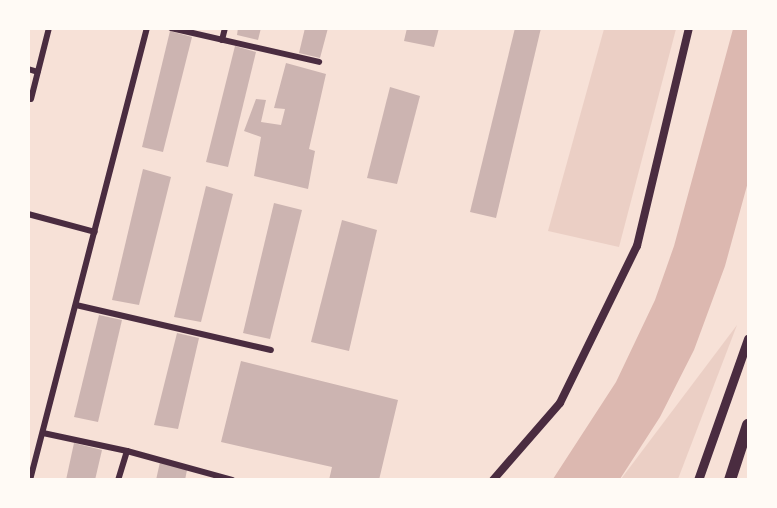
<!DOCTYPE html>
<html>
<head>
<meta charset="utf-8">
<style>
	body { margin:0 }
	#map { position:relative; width:777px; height:508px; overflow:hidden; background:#f7e1d7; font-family:"Nunito Sans",sans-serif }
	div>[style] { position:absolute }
	.green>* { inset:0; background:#ebcfc5 }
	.water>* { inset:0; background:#dcb8b0 }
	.building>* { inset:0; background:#ccb4b1 }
	.minor>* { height:6px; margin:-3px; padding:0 3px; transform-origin:3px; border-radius:3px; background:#4a2c40 }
	.tertiary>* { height:8px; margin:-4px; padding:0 4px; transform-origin:4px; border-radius:4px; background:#4a2c40 }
	.secondary>* { height:9px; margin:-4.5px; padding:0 4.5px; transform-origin:4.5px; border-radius:4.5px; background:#4a2c40 }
	.motorway>* { height:12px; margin:-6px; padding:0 6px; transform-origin:6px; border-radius:6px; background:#4a2c40 }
	span { translate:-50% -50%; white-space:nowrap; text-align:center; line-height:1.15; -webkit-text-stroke:6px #fffaf5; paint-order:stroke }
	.frame { position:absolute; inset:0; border:30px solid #fffaf5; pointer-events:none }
</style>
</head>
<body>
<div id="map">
	<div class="green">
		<div style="clip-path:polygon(604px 29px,676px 29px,619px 247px,548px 231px)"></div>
		<div style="clip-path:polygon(737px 325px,678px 479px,621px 479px)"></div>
	</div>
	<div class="water">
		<div style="clip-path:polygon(733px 29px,748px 29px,748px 182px,725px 266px,694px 350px,660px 417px,620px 479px,553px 479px,616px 382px,655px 300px,674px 246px)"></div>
	</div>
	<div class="building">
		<div style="clip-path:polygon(238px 28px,261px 28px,258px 40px,237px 35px)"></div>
		<div style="clip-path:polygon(305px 28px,328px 28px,320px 58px,299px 53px)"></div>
		<div style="clip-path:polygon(407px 28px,439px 28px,434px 47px,404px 41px)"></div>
		<div style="clip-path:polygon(515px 28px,541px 28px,496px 218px,470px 212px)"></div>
		<div style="clip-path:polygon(170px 31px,192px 37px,163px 152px,142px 147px)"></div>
		<div style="clip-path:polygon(235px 46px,256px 52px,228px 167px,206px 162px)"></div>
		<div style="clip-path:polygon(286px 63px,326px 74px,309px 149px,315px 151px,308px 189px,254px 176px,261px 137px,244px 131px,256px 99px,266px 100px,261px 122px,281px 125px,285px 109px,274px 108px)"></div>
		<div style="clip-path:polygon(390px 87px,420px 96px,397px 184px,367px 178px)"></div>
		<div style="clip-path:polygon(143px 169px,171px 177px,139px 305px,112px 300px)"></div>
		<div style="clip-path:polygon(206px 186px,233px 194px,201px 322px,174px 317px)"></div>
		<div style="clip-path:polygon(274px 203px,302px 210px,270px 339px,243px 333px)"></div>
		<div style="clip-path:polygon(342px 220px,377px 230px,349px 351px,311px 342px)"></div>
		<div style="clip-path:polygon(99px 315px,122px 320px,98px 422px,74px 417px)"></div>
		<div style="clip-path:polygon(177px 333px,199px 338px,178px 429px,154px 425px)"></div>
		<div style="clip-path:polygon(241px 361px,398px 400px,379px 480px,329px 480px,332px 467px,221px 442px)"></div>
		<div style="clip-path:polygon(74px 443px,102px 450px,95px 480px,66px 480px)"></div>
		<div style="clip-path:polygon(160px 462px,187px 470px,185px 480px,156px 480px)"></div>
	</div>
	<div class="minor">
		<div style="left:171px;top:28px;width:152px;rotate:12.9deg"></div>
		<div style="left:222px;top:40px;width:12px;rotate:-76deg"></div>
		<div style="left:28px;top:69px;width:10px;rotate:17deg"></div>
		<div style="left:31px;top:99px;width:73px;rotate:-75.8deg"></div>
		<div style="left:28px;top:214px;width:69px;rotate:15deg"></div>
		<div style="left:76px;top:305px;width:200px;rotate:13deg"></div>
		<div style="left:43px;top:433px;width:86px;rotate:12.1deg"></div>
		<div style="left:127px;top:451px;width:30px;rotate:107deg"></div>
		<div style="left:127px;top:451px;width:109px;rotate:15.4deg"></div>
		<div style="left:30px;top:480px;width:467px;rotate:-75.5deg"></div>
	</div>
	<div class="tertiary">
		<div style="left:493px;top:480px;width:102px;rotate:-49deg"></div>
		<div style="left:560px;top:403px;width:175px;rotate:-63.9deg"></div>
		<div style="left:637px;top:246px;width:224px;rotate:-76.6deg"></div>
	</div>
	<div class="secondary">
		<div style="left:698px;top:480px;width:150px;rotate:-70.5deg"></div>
	</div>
	<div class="motorway">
		<div style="left:730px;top:480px;width:58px;rotate:-71.9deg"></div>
	</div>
	<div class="frame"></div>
</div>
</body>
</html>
